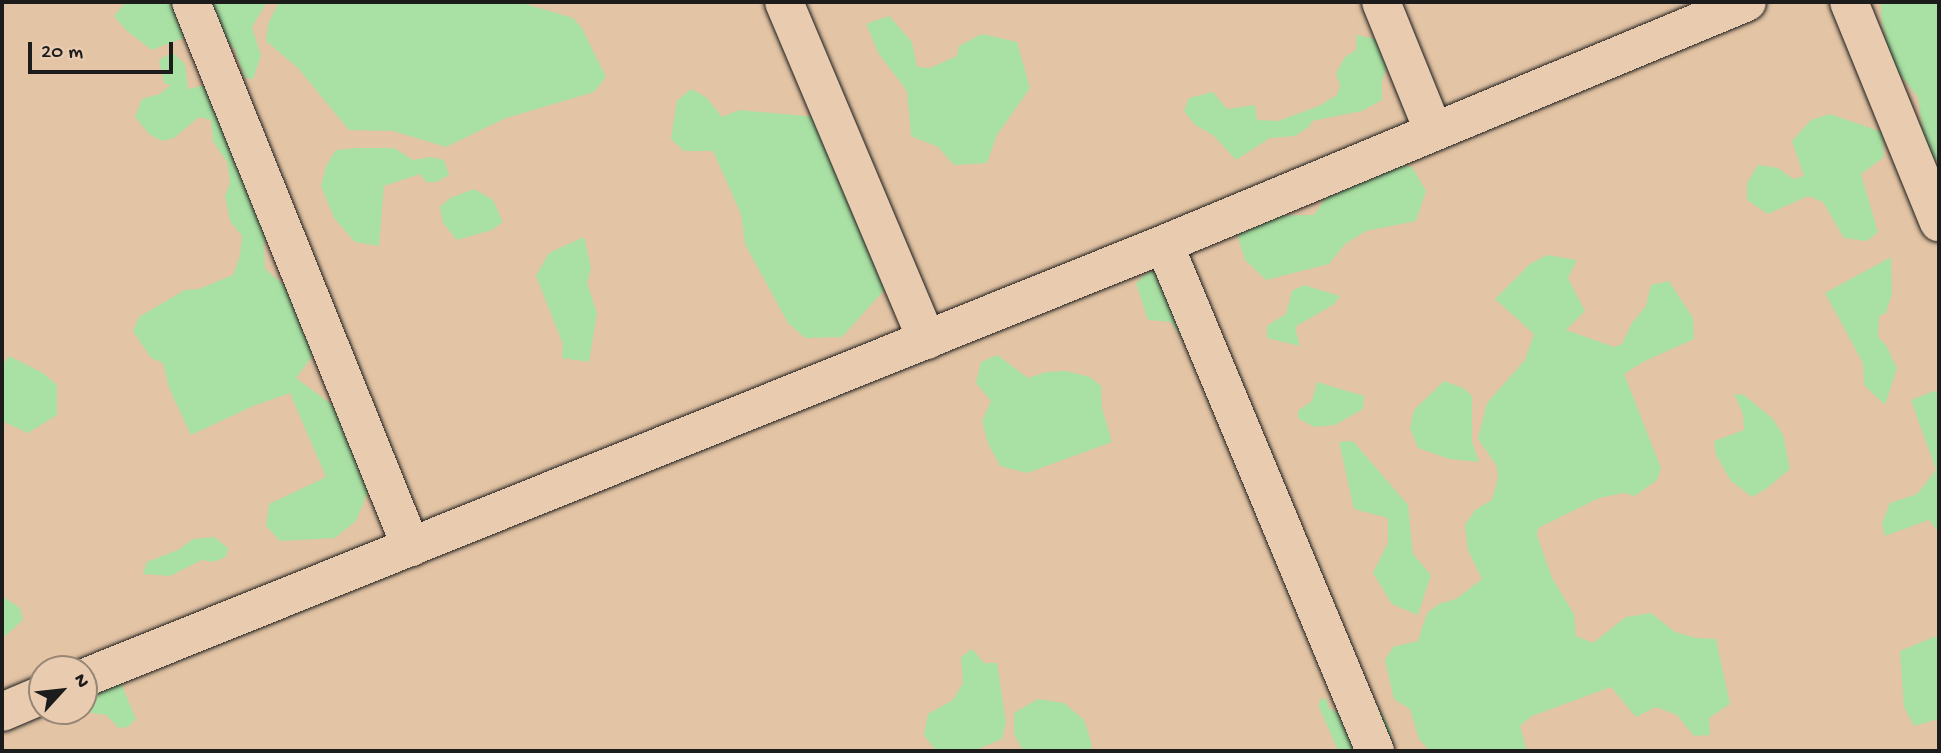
<!DOCTYPE html>
<html>
<head>
<meta charset="utf-8">
<style>
	body { margin:0 }
	#map { position:relative; width:1941px; height:753px; overflow:hidden; background:#e3c4a4; font-family:"Gochi Hand",sans-serif }
	div>[style] { position:absolute }
	.green>* { inset:0; background:#a9e0a3 }
	.roads { filter:drop-shadow(0 0 2px #1c1c1c) drop-shadow(0 0 2px #1c1c1c) }
	.minor>* { height:38px; margin:-19px; padding:0 19px; transform-origin:19px; border-radius:19px; background:#e9ccb0 }
	span { translate:-50% -50%; white-space:nowrap; text-align:center; line-height:1.15; -webkit-text-stroke:5px #e9ccb0; paint-order:stroke }
	.frame { position:absolute; inset:0; border:4px solid #1c1c1c; pointer-events:none }
	.north { position:absolute; left:28px; top:655px; width:70px; height:70px; box-sizing:border-box; background:#e9ccb0; border:2px solid #978675; border-radius:50%; rotate:63deg; font-size:19px; font-weight:700; line-height:28px; text-align:center; color:#1c1c1c }
	.north::after { content:''; display:block; margin:auto; width:24px; height:32px; background:#1c1c1c; clip-path:polygon(50% 0,100% 100%,50% 72%,0 100%) }
	.scale { position:absolute; left:28px; top:42px; width:145px; height:32px; box-sizing:border-box; border:4px solid #1c1c1c; border-top:0; padding-left:9px; font-size:21px; line-height:24px; white-space:nowrap; color:#1c1c1c; -webkit-text-stroke:5px #e9ccb0; paint-order:stroke }
</style>
</head>
<body>
<div id="map">
	<div class="green">
		<div style="clip-path:polygon(134px 2px,195px 2px,199px 32px,152px 50px,127px 31px,114px 16px,124px 4px)"></div>
		<div style="clip-path:polygon(204px 2px,267px 2px,252px 27px,261px 56px,253px 79px,245px 78px,235px 50px,221px 33px)"></div>
		<div style="clip-path:polygon(284px 2px,519px 2px,573px 18px,582px 28px,606px 77px,594px 92px,506px 118px,446px 147px,393px 131px,349px 130px,298px 68px,266px 41px,268px 24px,278px 4px)"></div>
		<div style="clip-path:polygon(1881px 2px,1939px 2px,1939px 164px,1925px 146px,1918px 97px,1890px 62px,1881px 16px)"></div>
		<div style="clip-path:polygon(889px 16px,912px 42px,917px 67px,930px 68px,957px 56px,959px 46px,982px 34px,1017px 42px,1030px 88px,997px 135px,987px 163px,954px 165px,938px 147px,911px 136px,907px 91px,879px 54px,866px 24px)"></div>
		<div style="clip-path:polygon(1357px 35px,1377px 39px,1389px 61px,1382px 81px,1382px 100px,1362px 111px,1312px 121px,1309px 127px,1295px 136px,1270px 138px,1236px 160px,1213px 135px,1195px 125px,1184px 111px,1189px 98px,1213px 92px,1227px 109px,1255px 105px,1257px 120px,1278px 121px,1319px 106px,1337px 95px,1340px 86px,1336px 73px,1345px 57px,1356px 50px)"></div>
		<div style="clip-path:polygon(172px 52px,185px 64px,188px 89px,210px 84px,269px 220px,264px 245px,265px 269px,300px 298px,315px 353px,296px 378px,349px 417px,370px 487px,356px 521px,335px 538px,280px 541px,266px 526px,269px 504px,326px 477px,290px 393px,253px 406px,191px 435px,169px 388px,163px 363px,151px 358px,133px 331px,139px 317px,185px 290px,199px 289px,233px 275px,240px 256px,242px 236px,230px 221px,225px 196px,230px 183px,227px 162px,213px 141px,211px 120px,199px 117px,174px 138px,162px 141px,149px 134px,135px 117px,142px 99px,160px 94px,171px 85px,164px 83px,159px 60px)"></div>
		<div style="clip-path:polygon(691px 89px,706px 97px,722px 117px,739px 110px,849px 120px,904px 268px,842px 337px,805px 338px,788px 323px,745px 244px,741px 214px,713px 151px,684px 151px,671px 139px,677px 101px)"></div>
		<div style="clip-path:polygon(1830px 114px,1882px 132px,1884px 157px,1861px 174px,1878px 232px,1867px 241px,1844px 238px,1823px 202px,1808px 196px,1768px 214px,1747px 200px,1747px 183px,1758px 165px,1778px 168px,1793px 179px,1804px 176px,1792px 141px,1811px 120px)"></div>
		<div style="clip-path:polygon(356px 148px,394px 148px,413px 160px,431px 157px,444px 160px,449px 175px,437px 182px,426px 182px,420px 174px,384px 186px,379px 246px,355px 242px,334px 218px,321px 186px,326px 166px,336px 150px)"></div>
		<div style="clip-path:polygon(1376px 159px,1412px 167px,1426px 191px,1416px 221px,1366px 231px,1345px 244px,1329px 264px,1266px 280px,1245px 260px,1238px 237px,1239px 216px,1314px 215px,1351px 161px)"></div>
		<div style="clip-path:polygon(474px 189px,493px 200px,503px 222px,492px 230px,457px 240px,443px 223px,440px 207px,450px 198px)"></div>
		<div style="clip-path:polygon(584px 237px,591px 268px,587px 283px,597px 313px,589px 362px,562px 358px,563px 344px,536px 276px,549px 253px)"></div>
		<div style="clip-path:polygon(1547px 255px,1577px 260px,1568px 278px,1585px 311px,1566px 330px,1614px 347px,1622px 344px,1632px 323px,1646px 306px,1651px 285px,1669px 281px,1693px 318px,1694px 339px,1645px 361px,1624px 374px,1661px 468px,1657px 480px,1635px 496px,1623px 493px,1599px 498px,1538px 528px,1537px 535px,1552px 578px,1574px 614px,1576px 636px,1593px 643px,1626px 617px,1651px 613px,1675px 632px,1696px 638px,1716px 639px,1730px 704px,1709px 718px,1710px 735px,1694px 736px,1677px 715px,1656px 707px,1636px 717px,1611px 687px,1532px 716px,1520px 726px,1527px 751px,1430px 751px,1419px 739px,1410px 709px,1394px 699px,1385px 660px,1393px 647px,1418px 641px,1427px 613px,1439px 604px,1456px 599px,1482px 579px,1468px 550px,1465px 525px,1475px 510px,1492px 500px,1498px 479px,1497px 466px,1478px 439px,1487px 403px,1525px 360px,1534px 334px,1495px 299px,1530px 264px)"></div>
		<div style="clip-path:polygon(1891px 257px,1892px 293px,1886px 313px,1879px 316px,1878px 337px,1886px 345px,1897px 368px,1885px 405px,1864px 385px,1863px 363px,1825px 293px)"></div>
		<div style="clip-path:polygon(1148px 272px,1162px 273px,1185px 343px,1171px 322px,1148px 320px,1136px 283px)"></div>
		<div style="clip-path:polygon(1304px 285px,1340px 296px,1333px 305px,1295px 327px,1300px 346px,1267px 338px,1267px 326px,1286px 314px,1292px 291px)"></div>
		<div style="clip-path:polygon(997px 355px,1028px 378px,1046px 372px,1066px 371px,1090px 377px,1101px 386px,1102px 408px,1112px 442px,1027px 473px,1000px 466px,988px 443px,982px 421px,991px 401px,976px 383px,981px 362px)"></div>
		<div style="clip-path:polygon(9px 356px,43px 373px,57px 385px,57px 415px,28px 433px,2px 421px,2px 366px)"></div>
		<div style="clip-path:polygon(1444px 381px,1463px 388px,1472px 396px,1472px 441px,1479px 462px,1450px 459px,1418px 448px,1410px 428px,1414px 410px)"></div>
		<div style="clip-path:polygon(1317px 382px,1364px 396px,1363px 409px,1335px 425px,1314px 427px,1298px 418px,1298px 411px,1312px 401px)"></div>
		<div style="clip-path:polygon(1934px 391px,1939px 393px,1939px 533px,1929px 520px,1885px 536px,1882px 524px,1890px 503px,1917px 494px,1936px 470px,1911px 400px)"></div>
		<div style="clip-path:polygon(1734px 394px,1744px 395px,1773px 419px,1783px 435px,1790px 469px,1766px 489px,1752px 497px,1731px 481px,1716px 455px,1714px 441px,1744px 430px,1743px 414px)"></div>
		<div style="clip-path:polygon(1353px 441px,1408px 505px,1413px 554px,1431px 575px,1418px 615px,1392px 604px,1373px 573px,1388px 543px,1388px 518px,1354px 509px,1339px 442px)"></div>
		<div style="clip-path:polygon(214px 537px,228px 548px,226px 557px,213px 562px,202px 560px,170px 576px,143px 574px,147px 562px,178px 550px,193px 539px)"></div>
		<div style="clip-path:polygon(2px 596px,20px 608px,23px 620px,2px 639px)"></div>
		<div style="clip-path:polygon(1939px 635px,1939px 719px,1914px 726px,1904px 707px,1900px 651px)"></div>
		<div style="clip-path:polygon(972px 649px,984px 663px,997px 663px,1006px 723px,1002px 739px,973px 751px,936px 751px,924px 735px,928px 714px,953px 700px,963px 683px,961px 657px)"></div>
		<div style="clip-path:polygon(84px 673px,120px 681px,136px 719px,128px 727px,119px 728px,106px 715px,80px 711px,84px 711px)"></div>
		<div style="clip-path:polygon(1322px 698px,1326px 699px,1330px 709px,1346px 716px,1374px 699px,1390px 729px,1393px 751px,1338px 750px,1318px 705px)"></div>
		<div style="clip-path:polygon(1038px 699px,1064px 703px,1084px 720px,1092px 745px,1090px 751px,1023px 751px,1014px 734px,1014px 713px)"></div>
	</div>
	<div class="roads">
		<div class="minor">
			<div style="left:191px;top:2px;width:588px;rotate:68.02deg"></div>
			<div style="left:784px;top:2px;width:367px;rotate:67.1deg"></div>
			<div style="left:1381px;top:2px;width:138px;rotate:67.9deg"></div>
			<div style="left:1849px;top:2px;width:238px;rotate:67.8deg"></div>
			<div style="left:1164px;top:244px;width:549px;rotate:67.4deg"></div>
			<div style="left:84px;top:678px;width:1164px;rotate:-21.89deg"></div>
			<div style="left:1164px;top:244px;width:631px;rotate:-22.54deg"></div>
			<div style="left:2px;top:712px;width:43px;rotate:-23deg"></div>
		</div>
	</div>
	<div class="frame"></div>
	<div class="north">N</div>
	<div class="scale">20 m</div>
</div>
</body>
</html>
